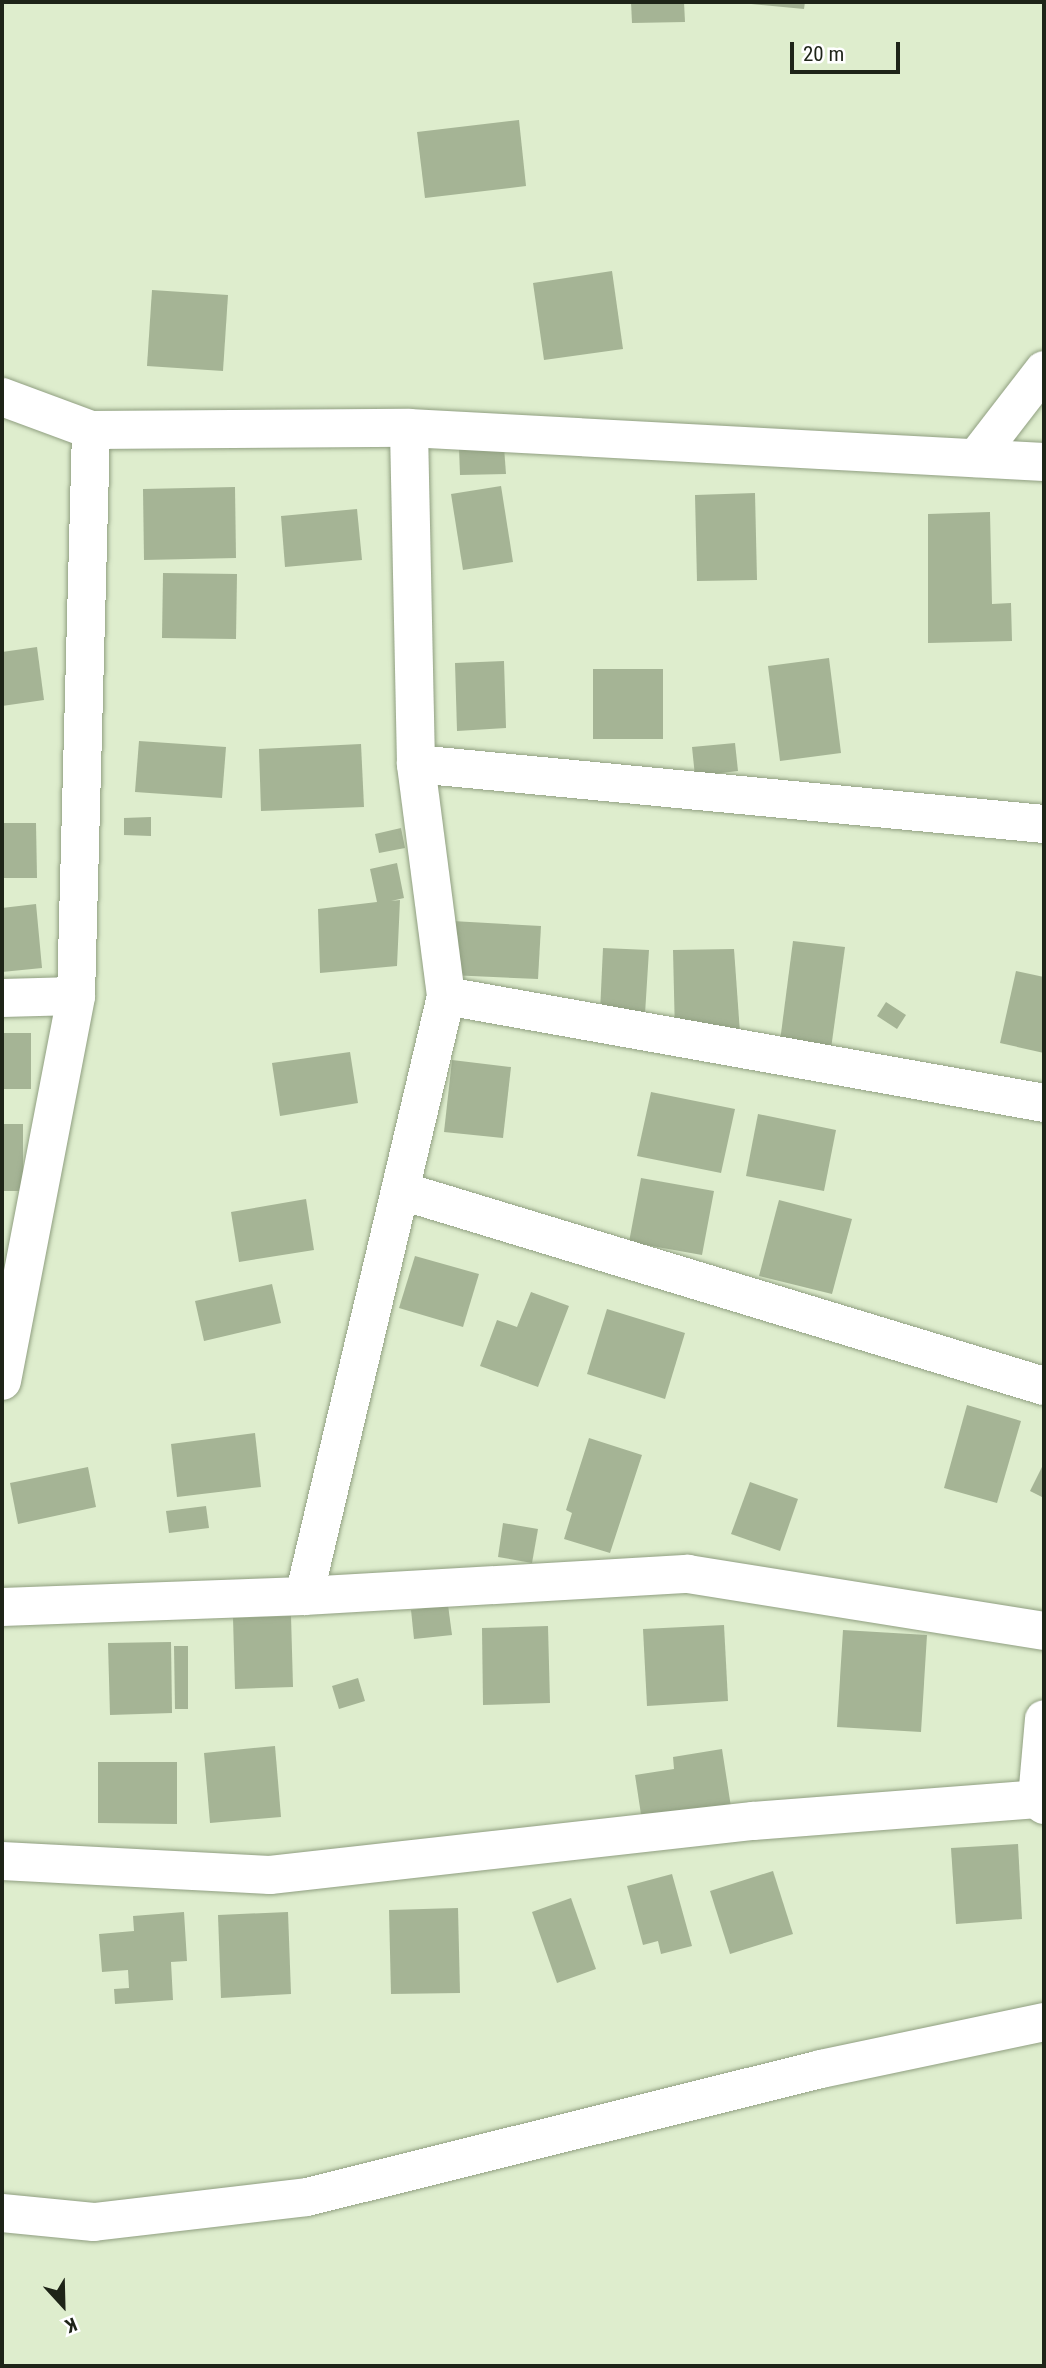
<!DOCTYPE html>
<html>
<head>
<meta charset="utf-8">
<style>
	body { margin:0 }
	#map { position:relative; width:1046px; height:2368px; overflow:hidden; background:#deedcd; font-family:"Roboto Condensed",sans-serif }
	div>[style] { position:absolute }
	.building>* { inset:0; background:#a5b495 }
	.roads { filter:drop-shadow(0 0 2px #909f81) drop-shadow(0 0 2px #909f81) }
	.minor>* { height:38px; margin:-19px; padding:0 19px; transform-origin:19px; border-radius:19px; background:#fff }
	span { translate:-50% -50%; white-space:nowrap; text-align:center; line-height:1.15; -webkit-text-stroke:6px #fff; paint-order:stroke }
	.frame { position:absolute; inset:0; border:4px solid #1e2418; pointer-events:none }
	.north { position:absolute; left:28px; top:2270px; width:70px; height:70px; -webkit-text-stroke:5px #fff; paint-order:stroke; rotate:158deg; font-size:19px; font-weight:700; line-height:28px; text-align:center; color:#1e2418 }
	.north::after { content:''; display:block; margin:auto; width:24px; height:32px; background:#1e2418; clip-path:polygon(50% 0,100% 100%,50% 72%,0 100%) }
	.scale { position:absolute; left:790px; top:42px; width:110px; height:32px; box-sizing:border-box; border:4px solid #1e2418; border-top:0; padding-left:9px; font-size:21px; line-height:24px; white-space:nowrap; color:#1e2418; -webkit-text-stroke:5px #fff; paint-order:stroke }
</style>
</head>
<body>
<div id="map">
	<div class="building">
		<div style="clip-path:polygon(631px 2px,684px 2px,685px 22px,632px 23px)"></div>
		<div style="clip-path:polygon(731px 2px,805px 2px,804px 9px)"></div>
		<div style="clip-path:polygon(519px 120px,526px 186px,425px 198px,417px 132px)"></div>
		<div style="clip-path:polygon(612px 271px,623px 349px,544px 360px,533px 283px)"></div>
		<div style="clip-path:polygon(152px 290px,228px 295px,223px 371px,147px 366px)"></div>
		<div style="clip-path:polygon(504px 447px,506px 474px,460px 475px,459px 448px)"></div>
		<div style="clip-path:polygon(501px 486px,513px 562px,463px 570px,451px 494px)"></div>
		<div style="clip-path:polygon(235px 487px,236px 558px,144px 560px,143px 489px)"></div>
		<div style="clip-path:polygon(755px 493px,757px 580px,697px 581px,695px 495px)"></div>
		<div style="clip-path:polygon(357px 509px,362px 560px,285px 567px,281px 516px)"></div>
		<div style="clip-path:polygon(990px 512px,992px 604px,1011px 603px,1012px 641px,928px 643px,928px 514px)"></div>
		<div style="clip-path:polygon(163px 573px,237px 574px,236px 639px,162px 638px)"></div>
		<div style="clip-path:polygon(37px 647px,44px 700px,2px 706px,2px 652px)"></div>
		<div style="clip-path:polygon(829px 658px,841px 753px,780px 761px,768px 666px)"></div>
		<div style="clip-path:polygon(504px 661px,506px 728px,457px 731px,455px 663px)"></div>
		<div style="clip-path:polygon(593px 669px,663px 669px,663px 739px,593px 739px)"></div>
		<div style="clip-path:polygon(139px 741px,226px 747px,222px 798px,135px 792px)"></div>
		<div style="clip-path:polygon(735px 743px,738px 771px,695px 776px,692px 747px)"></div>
		<div style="clip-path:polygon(361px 744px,364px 807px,261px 811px,259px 749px)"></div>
		<div style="clip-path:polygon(151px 817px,151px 836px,124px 835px,124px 818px)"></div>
		<div style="clip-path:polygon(2px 823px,36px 823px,37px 878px,2px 878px)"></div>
		<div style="clip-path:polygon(401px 828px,405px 848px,379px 853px,375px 834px)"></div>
		<div style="clip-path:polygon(397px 863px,404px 898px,391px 901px,400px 900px,397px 966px,320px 973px,318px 909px,377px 902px,370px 869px)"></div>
		<div style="clip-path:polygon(36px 904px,42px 968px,2px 972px,2px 908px)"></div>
		<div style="clip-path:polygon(452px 921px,541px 926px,538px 979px,449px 975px)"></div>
		<div style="clip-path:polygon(793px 941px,845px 947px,830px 1056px,779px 1049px)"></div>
		<div style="clip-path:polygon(603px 948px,649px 950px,645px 1014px,600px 1012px)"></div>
		<div style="clip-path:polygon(734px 949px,740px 1033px,675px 1034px,673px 950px)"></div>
		<div style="clip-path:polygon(1016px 971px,1044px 977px,1044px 1053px,1000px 1043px)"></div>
		<div style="clip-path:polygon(886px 1002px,906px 1015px,897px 1029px,877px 1016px)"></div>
		<div style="clip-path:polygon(2px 1033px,31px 1033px,31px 1089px,2px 1089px)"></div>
		<div style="clip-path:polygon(350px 1052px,358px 1103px,280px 1116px,272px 1063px)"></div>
		<div style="clip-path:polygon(452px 1060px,511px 1067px,503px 1138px,444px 1132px)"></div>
		<div style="clip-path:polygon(651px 1092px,735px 1109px,721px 1173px,637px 1156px)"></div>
		<div style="clip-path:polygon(758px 1114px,836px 1130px,824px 1191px,746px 1176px)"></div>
		<div style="clip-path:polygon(2px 1124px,23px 1124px,23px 1191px,2px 1191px)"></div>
		<div style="clip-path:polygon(641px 1178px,714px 1191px,702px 1255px,629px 1242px)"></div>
		<div style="clip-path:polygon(306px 1199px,314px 1250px,239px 1262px,231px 1212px)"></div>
		<div style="clip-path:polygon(779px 1200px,852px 1219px,832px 1294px,759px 1276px)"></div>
		<div style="clip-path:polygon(415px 1256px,479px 1274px,463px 1327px,399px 1308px)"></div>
		<div style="clip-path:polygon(272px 1284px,281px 1323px,204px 1341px,195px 1301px)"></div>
		<div style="clip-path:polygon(531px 1292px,569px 1306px,538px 1387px,480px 1366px,497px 1320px,517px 1327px)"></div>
		<div style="clip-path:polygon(607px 1309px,685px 1333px,665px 1399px,587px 1374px)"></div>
		<div style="clip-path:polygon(967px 1405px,1021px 1421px,997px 1503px,944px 1488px)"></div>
		<div style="clip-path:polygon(255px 1433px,261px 1487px,177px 1497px,171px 1444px)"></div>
		<div style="clip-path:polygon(589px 1438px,642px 1455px,610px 1553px,564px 1539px,572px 1513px,566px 1510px)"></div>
		<div style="clip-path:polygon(1044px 1463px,1044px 1498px,1030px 1491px)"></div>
		<div style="clip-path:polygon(88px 1467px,96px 1507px,18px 1524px,10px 1483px)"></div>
		<div style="clip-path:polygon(750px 1482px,798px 1499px,780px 1551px,731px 1534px)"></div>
		<div style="clip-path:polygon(206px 1506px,209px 1528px,169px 1533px,166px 1511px)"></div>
		<div style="clip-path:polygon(503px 1523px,538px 1529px,532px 1563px,498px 1557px)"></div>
		<div style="clip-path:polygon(448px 1605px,452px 1635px,414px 1639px,411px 1610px)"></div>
		<div style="clip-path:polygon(291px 1616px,293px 1687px,235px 1689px,233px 1618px)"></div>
		<div style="clip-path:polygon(724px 1625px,728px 1701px,647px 1706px,643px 1629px)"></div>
		<div style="clip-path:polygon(548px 1626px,550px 1703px,483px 1705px,482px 1628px)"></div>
		<div style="clip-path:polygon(843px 1630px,927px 1635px,921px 1732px,837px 1727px)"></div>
		<div style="clip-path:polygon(171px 1642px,172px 1713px,110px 1715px,108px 1643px)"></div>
		<div style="clip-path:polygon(174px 1646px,188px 1646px,188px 1709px,175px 1709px)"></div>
		<div style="clip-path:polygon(358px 1678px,365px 1701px,339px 1709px,332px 1686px)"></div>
		<div style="clip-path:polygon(275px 1746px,281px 1817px,210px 1823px,204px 1753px)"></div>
		<div style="clip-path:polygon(722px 1749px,731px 1807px,642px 1821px,635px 1775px,674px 1769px,673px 1757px)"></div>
		<div style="clip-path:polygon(98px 1762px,177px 1762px,177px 1824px,98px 1823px)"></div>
		<div style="clip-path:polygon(1018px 1844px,1022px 1919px,956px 1924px,951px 1848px)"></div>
		<div style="clip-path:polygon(773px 1871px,793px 1934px,730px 1954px,710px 1891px)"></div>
		<div style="clip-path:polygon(672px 1874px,692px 1946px,661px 1954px,658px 1941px,643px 1945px,627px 1886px)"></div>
		<div style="clip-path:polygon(571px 1898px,596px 1969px,557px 1983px,532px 1912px)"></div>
		<div style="clip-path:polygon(458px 1908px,460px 1993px,391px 1994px,389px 1910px)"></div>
		<div style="clip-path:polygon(184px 1912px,187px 1961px,171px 1962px,173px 2000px,115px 2004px,114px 1989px,129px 1988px,128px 1970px,102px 1972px,99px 1934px,134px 1931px,133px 1916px)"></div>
		<div style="clip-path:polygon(288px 1912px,291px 1994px,221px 1998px,218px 1915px)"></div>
	</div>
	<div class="roads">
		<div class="minor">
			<div style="left:2px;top:397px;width:95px;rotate:20.3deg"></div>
			<div style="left:91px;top:430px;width:318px;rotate:-0.4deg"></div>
			<div style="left:409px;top:428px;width:636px;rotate:3.06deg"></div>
			<div style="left:976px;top:458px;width:111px;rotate:-52.3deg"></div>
			<div style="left:416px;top:764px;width:631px;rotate:5.46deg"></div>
			<div style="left:446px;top:996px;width:607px;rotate:10.14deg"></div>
			<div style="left:2px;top:998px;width:74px;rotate:-1.5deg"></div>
			<div style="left:402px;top:1191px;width:671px;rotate:16.9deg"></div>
			<div style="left:2px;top:1381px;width:392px;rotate:-79.1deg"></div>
			<div style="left:76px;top:996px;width:566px;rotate:-88.48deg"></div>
			<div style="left:304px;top:1596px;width:617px;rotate:-76.68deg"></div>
			<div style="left:446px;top:996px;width:234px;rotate:-97.4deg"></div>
			<div style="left:416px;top:764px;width:336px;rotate:-91.2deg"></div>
			<div style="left:2px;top:1607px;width:302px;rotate:-2.1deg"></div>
			<div style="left:304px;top:1596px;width:385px;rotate:-3.3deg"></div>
			<div style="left:688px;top:1574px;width:361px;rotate:9.1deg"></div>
			<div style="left:1037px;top:1799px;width:80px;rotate:-85deg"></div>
			<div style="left:2px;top:1861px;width:268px;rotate:3deg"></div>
			<div style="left:270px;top:1875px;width:486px;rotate:-6.4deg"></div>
			<div style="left:753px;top:1821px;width:285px;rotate:-4.4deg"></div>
			<div style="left:1037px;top:1799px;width:9px;rotate:41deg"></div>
			<div style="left:2px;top:2213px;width:92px;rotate:5.6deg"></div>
			<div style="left:94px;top:2222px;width:214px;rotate:-6.7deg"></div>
			<div style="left:307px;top:2197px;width:530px;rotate:-13.98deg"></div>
			<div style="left:821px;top:2069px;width:228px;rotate:-11.9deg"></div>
		</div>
	</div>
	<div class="frame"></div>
	<div class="north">K</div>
	<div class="scale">20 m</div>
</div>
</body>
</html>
